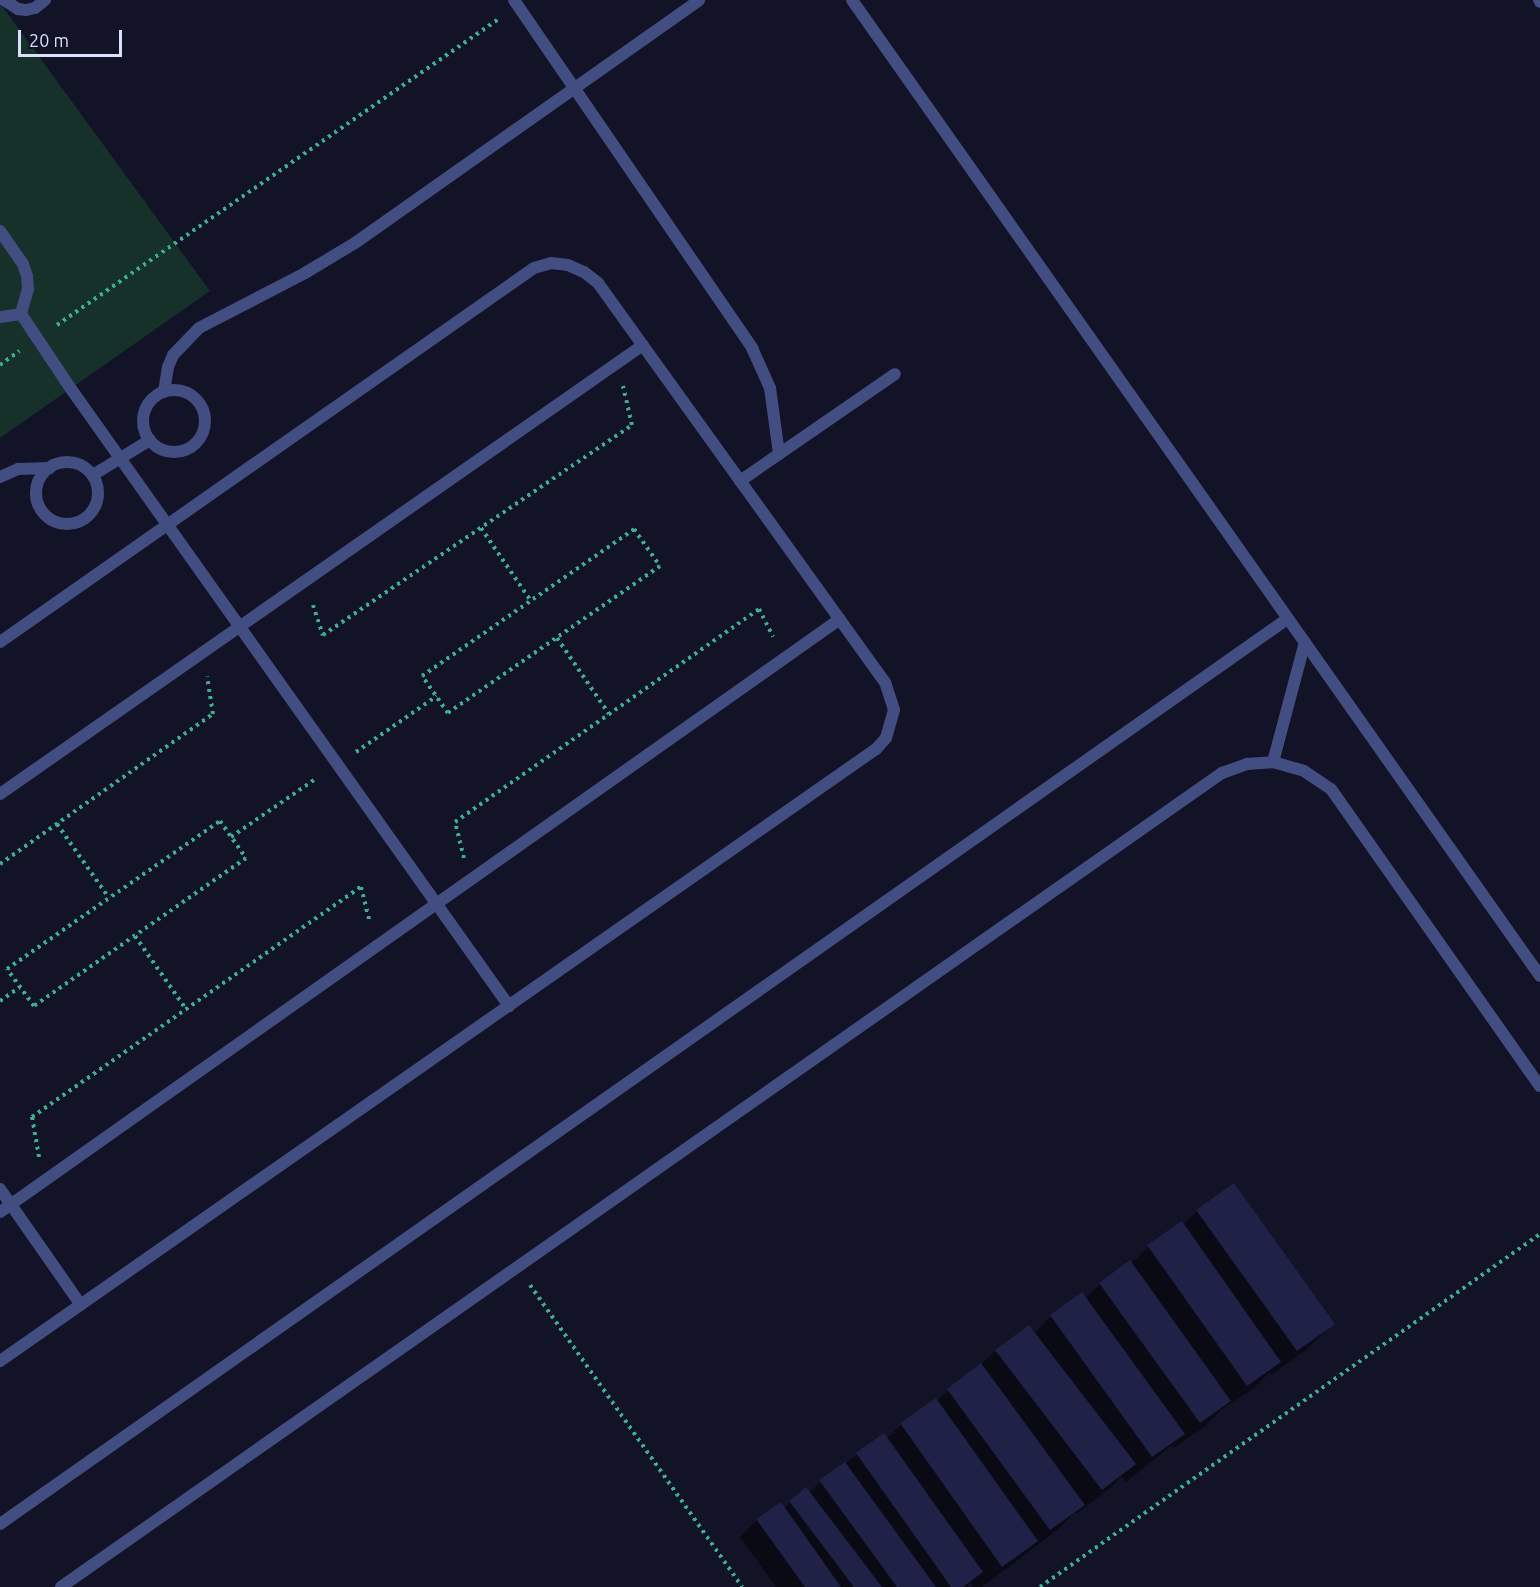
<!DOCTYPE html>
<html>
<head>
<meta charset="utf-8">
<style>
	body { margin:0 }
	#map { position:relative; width:1540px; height:1587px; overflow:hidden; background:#121327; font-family:Ubuntu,sans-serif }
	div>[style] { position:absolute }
	.green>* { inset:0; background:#16302a }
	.shadow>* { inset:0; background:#0007 }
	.building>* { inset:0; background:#202146 }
	.path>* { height:4px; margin-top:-2px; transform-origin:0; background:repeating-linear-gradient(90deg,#3caf8f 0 3px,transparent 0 7.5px) }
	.lane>* { height:12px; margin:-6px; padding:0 6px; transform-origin:6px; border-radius:6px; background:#424d81 }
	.lane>.ring { margin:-6px; padding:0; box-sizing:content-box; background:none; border:12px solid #424d81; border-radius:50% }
	span { translate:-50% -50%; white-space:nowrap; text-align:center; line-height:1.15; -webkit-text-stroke:4.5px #121327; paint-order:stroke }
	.scale { position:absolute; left:18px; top:30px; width:104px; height:27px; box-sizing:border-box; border:3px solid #dbdffc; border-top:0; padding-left:8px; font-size:18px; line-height:21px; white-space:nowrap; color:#dbdffc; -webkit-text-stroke:4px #121327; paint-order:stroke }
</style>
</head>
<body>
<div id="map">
	<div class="green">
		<div style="clip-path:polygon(0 3px,210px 291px,0 438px)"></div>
	</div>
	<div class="shadow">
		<div style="clip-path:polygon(1233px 1185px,1333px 1324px,1307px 1349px,1271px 1375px,1269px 1373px,1254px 1388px,1221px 1410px,1204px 1427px,1174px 1448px,1172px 1445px,1126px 1482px,1122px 1476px,1109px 1489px,1076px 1514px,1075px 1512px,1057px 1530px,982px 1587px,973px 1587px,971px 1583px,967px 1587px,776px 1587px,740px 1537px,757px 1520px,784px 1508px,806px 1489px,809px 1493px,820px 1482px,884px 1435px,886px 1439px,901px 1425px,936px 1401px,996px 1351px,1034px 1334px,1051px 1316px,1082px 1294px,1085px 1299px,1100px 1284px,1131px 1264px,1148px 1247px,1183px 1225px,1196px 1212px)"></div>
	</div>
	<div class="building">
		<div style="clip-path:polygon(1234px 1183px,1335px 1324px,1297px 1351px,1196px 1210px)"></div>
		<div style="clip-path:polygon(1182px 1221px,1281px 1362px,1247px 1386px,1147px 1245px)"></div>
		<div style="clip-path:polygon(1130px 1260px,1231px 1401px,1200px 1423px,1099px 1283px)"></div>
		<div style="clip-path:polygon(1082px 1292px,1185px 1434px,1152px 1457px,1050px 1315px)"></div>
		<div style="clip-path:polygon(1029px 1325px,1136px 1464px,1102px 1490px,995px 1350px)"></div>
		<div style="clip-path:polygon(981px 1363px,1085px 1505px,1050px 1530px,947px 1389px)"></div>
		<div style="clip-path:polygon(936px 1398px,1038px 1541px,1002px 1567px,900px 1423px)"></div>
		<div style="clip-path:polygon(884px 1433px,983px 1572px,963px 1587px,951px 1587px,856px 1453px)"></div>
		<div style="clip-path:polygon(845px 1462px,936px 1587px,897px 1587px,819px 1480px)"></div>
		<div style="clip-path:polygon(806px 1487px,882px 1587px,854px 1587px,789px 1501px)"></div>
		<div style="clip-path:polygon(781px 1502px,841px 1587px,805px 1587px,756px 1519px)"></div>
	</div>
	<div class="path">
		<div style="left:57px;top:325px;width:539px;rotate:-34.72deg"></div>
		<div style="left:0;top:365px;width:24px;rotate:-36deg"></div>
		<div style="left:481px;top:528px;width:88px;rotate:55.6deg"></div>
		<div style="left:634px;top:529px;width:45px;rotate:54.9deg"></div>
		<div style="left:660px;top:566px;width:258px;rotate:145.3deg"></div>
		<div style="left:448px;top:713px;width:45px;rotate:-125.1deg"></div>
		<div style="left:422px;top:676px;width:258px;rotate:-34.7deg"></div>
		<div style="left:313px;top:605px;width:32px;rotate:72deg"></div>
		<div style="left:323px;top:635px;width:374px;rotate:-34.2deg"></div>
		<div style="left:632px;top:425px;width:40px;rotate:-103deg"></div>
		<div style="left:557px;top:638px;width:92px;rotate:55.6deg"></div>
		<div style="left:356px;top:752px;width:98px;rotate:-34.7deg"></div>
		<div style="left:220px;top:821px;width:45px;rotate:54.9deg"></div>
		<div style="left:246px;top:858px;width:259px;rotate:145.1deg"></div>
		<div style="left:34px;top:1006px;width:46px;rotate:-126.1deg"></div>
		<div style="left:7px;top:969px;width:259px;rotate:-34.8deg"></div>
		<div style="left:57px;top:824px;width:90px;rotate:54.9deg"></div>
		<div style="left:231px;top:837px;width:104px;rotate:-34.5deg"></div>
		<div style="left:464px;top:858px;width:37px;rotate:-104deg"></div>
		<div style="left:455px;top:822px;width:371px;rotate:-35deg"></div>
		<div style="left:759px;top:609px;width:31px;rotate:63deg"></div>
		<div style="left:0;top:864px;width:261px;rotate:-35.2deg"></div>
		<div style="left:213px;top:714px;width:38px;rotate:-99deg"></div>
		<div style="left:135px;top:936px;width:89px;rotate:55.1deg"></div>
		<div style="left:0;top:1001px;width:24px;rotate:-35deg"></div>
		<div style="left:39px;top:1157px;width:41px;rotate:-99.9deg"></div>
		<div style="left:32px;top:1117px;width:401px;rotate:-35deg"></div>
		<div style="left:361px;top:887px;width:36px;rotate:76deg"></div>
		<div style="left:530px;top:1285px;width:369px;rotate:54.9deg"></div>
		<div style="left:1040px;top:1587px;width:612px;rotate:-35.22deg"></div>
	</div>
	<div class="lane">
		<div style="left:4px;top:0;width:17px;rotate:33deg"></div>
		<div style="left:18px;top:9px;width:8px;rotate:7deg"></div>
		<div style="left:26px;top:10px;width:9px;rotate:-13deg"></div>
		<div style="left:35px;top:8px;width:13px;rotate:-39deg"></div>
		<div style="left:514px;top:0;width:422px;rotate:55.6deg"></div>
		<div style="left:752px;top:348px;width:44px;rotate:65.8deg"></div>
		<div style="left:770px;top:388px;width:67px;rotate:82.2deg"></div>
		<div style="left:852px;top:0;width:1194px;rotate:54.82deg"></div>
		<div style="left:1539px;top:0;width:2px;rotate:63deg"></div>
		<div style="left:0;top:231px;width:40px;rotate:55.1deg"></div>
		<div style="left:23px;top:264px;width:13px;rotate:72deg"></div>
		<div style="left:27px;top:276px;width:13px;rotate:86deg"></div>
		<div style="left:28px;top:289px;width:26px;rotate:106deg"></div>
		<div style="left:21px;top:314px;width:90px;rotate:56.3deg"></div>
		<div style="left:71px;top:389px;width:757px;rotate:54.63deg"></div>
		<div style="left:0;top:317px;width:21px;rotate:-8deg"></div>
		<div class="ring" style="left:143px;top:390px;width:50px;height:50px"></div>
		<div style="left:164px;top:392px;width:25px;rotate:-81deg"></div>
		<div style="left:168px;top:367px;width:13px;rotate:-67deg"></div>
		<div style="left:173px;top:355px;width:37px;rotate:-46deg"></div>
		<div style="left:199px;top:328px;width:119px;rotate:-27.4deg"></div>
		<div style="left:305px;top:273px;width:58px;rotate:-31deg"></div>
		<div style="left:355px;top:243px;width:421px;rotate:-35.2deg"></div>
		<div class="ring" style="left:36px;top:462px;width:50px;height:50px"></div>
		<div style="left:93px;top:475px;width:67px;rotate:-31.6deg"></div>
		<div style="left:0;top:477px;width:20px;rotate:-24deg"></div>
		<div style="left:18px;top:469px;width:32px;rotate:-2deg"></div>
		<div style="left:740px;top:481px;width:188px;rotate:-34.6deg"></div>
		<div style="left:0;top:642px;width:652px;rotate:-35.01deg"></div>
		<div style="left:534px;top:268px;width:18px;rotate:-16deg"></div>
		<div style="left:551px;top:263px;width:17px;rotate:7deg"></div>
		<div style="left:568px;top:265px;width:17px;rotate:24deg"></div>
		<div style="left:584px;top:272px;width:18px;rotate:38deg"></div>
		<div style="left:598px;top:283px;width:491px;rotate:54.3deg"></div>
		<div style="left:885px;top:682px;width:29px;rotate:72deg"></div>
		<div style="left:894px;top:710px;width:29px;rotate:106deg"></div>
		<div style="left:886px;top:738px;width:15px;rotate:132deg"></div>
		<div style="left:876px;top:749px;width:1069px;rotate:145.06deg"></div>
		<div style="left:1273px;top:762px;width:124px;rotate:-75.1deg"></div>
		<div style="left:0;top:794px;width:784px;rotate:-34.93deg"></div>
		<div style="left:0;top:1189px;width:141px;rotate:55.1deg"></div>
		<div style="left:0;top:1212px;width:1028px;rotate:-35.22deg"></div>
		<div style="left:0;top:1524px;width:1572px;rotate:-35.11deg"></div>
		<div style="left:61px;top:1587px;width:1418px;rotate:-35.04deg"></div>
		<div style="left:1222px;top:773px;width:27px;rotate:-20deg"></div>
		<div style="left:1247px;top:764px;width:26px;rotate:-4deg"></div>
		<div style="left:1273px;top:762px;width:32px;rotate:16deg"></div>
		<div style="left:1304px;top:771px;width:32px;rotate:34deg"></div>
		<div style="left:1331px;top:789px;width:363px;rotate:54.9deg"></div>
	</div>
	<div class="scale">20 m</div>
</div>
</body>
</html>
